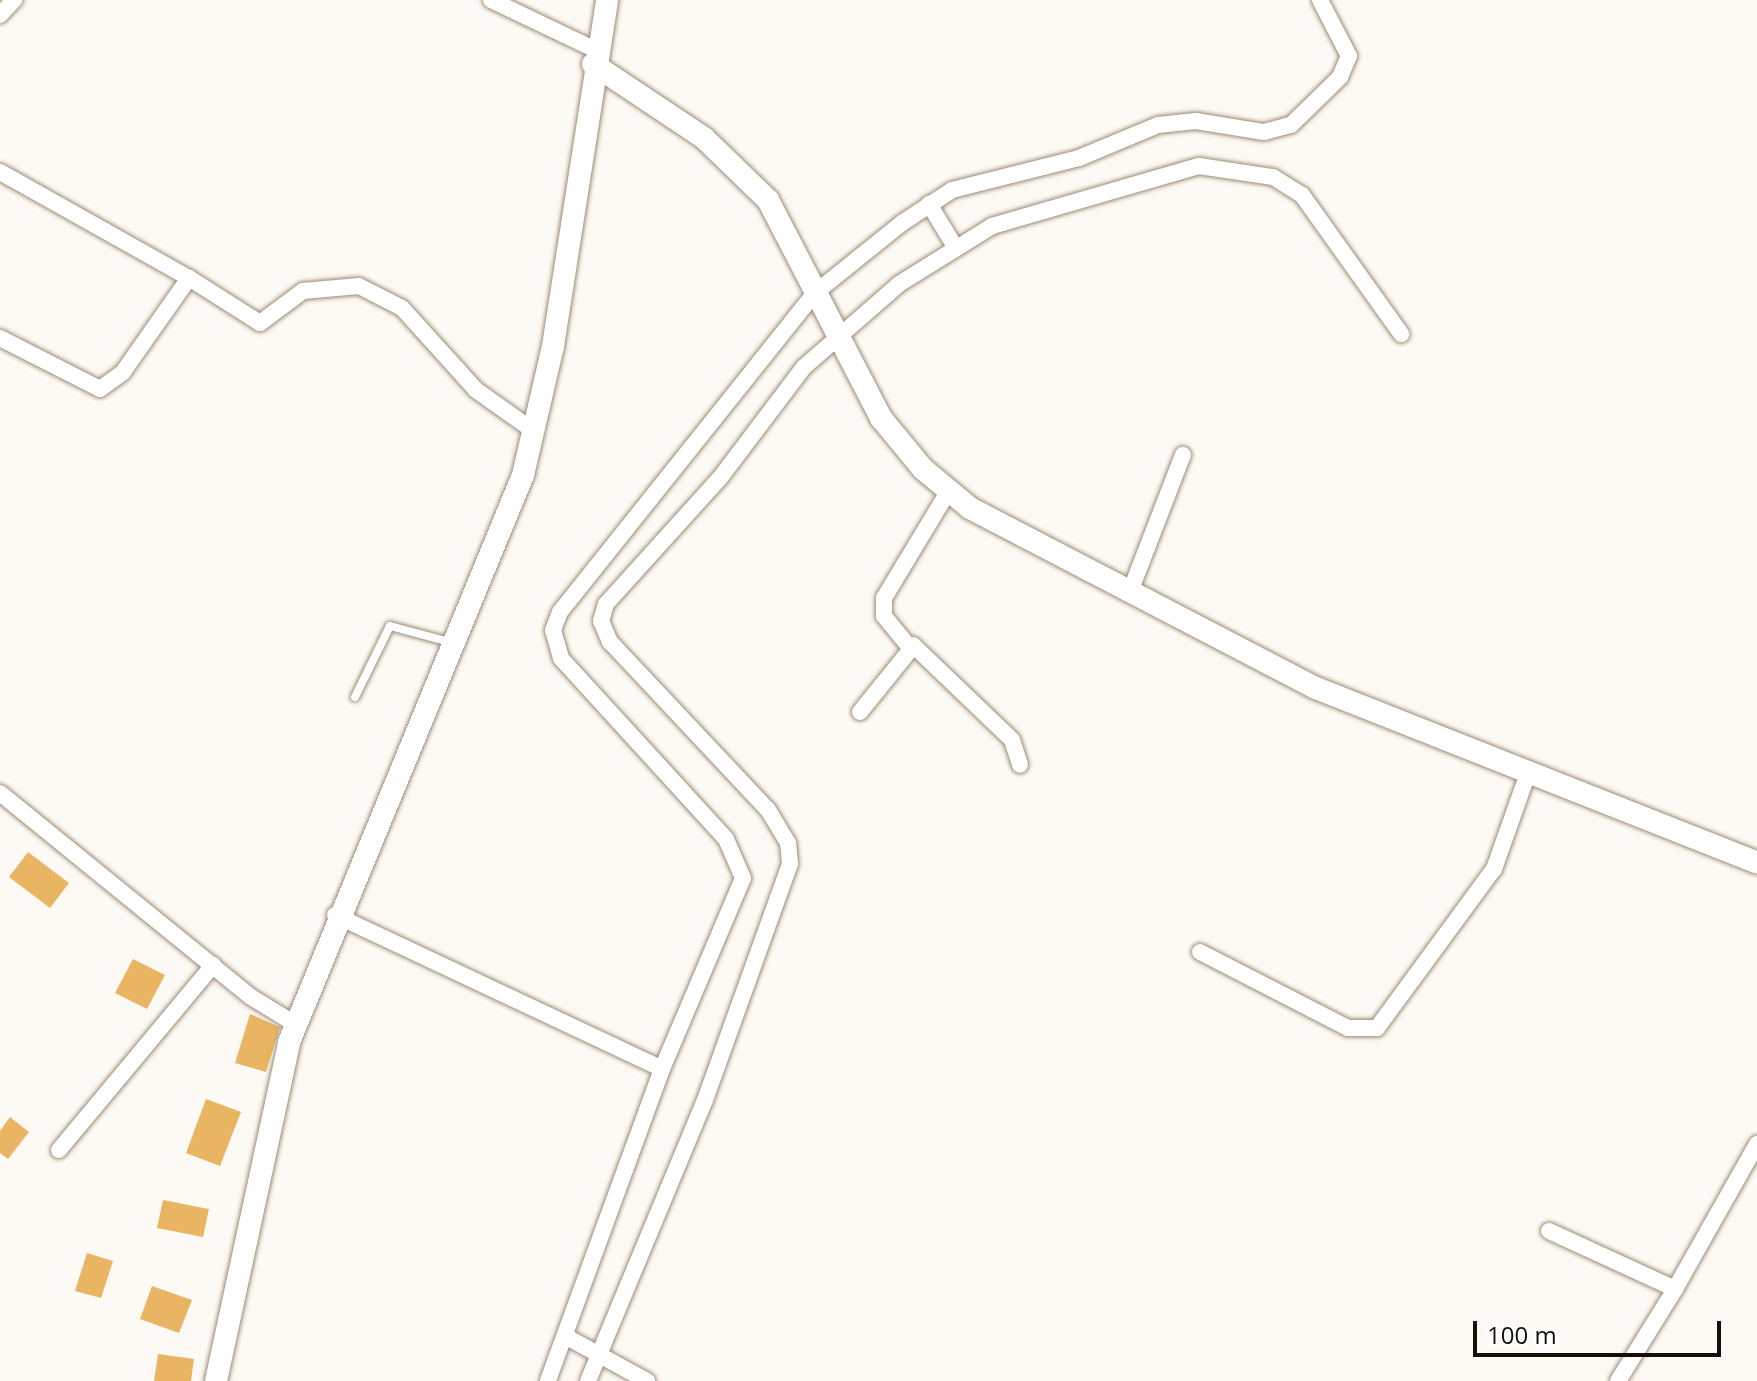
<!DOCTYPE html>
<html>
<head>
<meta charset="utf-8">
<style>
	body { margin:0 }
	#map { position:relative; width:1757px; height:1381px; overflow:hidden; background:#fdfaf5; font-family:"Open Sans",sans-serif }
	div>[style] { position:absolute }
	.building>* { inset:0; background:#e9b562 }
	.roads { filter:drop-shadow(0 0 2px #9b8b75) drop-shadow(0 0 2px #9b8b75) }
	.lane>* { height:8px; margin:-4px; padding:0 4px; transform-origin:4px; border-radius:4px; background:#fff }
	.street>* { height:16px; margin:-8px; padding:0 8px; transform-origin:8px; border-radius:8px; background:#fff }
	.secondary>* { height:22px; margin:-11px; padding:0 11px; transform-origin:11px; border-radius:11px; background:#fff }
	span { translate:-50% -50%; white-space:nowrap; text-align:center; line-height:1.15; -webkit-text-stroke:6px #fff; paint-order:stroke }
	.scale { position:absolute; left:1473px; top:1321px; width:248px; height:36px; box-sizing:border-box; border:4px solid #150f07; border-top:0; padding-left:10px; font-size:24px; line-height:28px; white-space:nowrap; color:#150f07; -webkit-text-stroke:6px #fff; paint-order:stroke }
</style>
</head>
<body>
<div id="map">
	<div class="building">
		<div style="clip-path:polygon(28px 852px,69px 883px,50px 908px,9px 877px)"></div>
		<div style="clip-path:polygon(133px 959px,165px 975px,147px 1009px,115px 993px)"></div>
		<div style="clip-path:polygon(250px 1014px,280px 1027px,266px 1072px,235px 1063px)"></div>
		<div style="clip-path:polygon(206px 1099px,241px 1112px,220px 1166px,186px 1153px)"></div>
		<div style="clip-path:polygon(10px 1117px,29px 1132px,8px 1159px,0 1153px,0 1131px)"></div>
		<div style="clip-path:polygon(163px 1200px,209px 1209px,203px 1237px,157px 1228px)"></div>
		<div style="clip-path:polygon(87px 1253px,113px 1261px,101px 1298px,75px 1291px)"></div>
		<div style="clip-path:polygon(152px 1286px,192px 1300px,179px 1333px,140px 1319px)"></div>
		<div style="clip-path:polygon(158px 1354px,194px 1359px,191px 1381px,154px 1381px)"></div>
	</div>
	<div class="roads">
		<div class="lane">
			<div style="left:355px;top:697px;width:79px;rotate:-63.8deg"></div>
			<div style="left:390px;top:626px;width:65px;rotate:15.1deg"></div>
		</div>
		<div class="street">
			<div style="left:491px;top:0;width:116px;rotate:25.5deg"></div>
			<div style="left:0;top:15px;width:21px;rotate:-47deg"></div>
			<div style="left:0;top:172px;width:217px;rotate:29.3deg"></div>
			<div style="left:929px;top:204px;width:48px;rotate:58.6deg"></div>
			<div style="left:0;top:338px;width:112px;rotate:27deg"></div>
			<div style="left:100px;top:389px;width:29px;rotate:-36deg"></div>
			<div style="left:123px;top:372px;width:115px;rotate:-54.9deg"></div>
			<div style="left:189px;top:278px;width:84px;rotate:32.4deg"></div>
			<div style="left:260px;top:323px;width:54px;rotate:-36.7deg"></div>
			<div style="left:303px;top:291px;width:56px;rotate:-5.1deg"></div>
			<div style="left:359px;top:286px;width:48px;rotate:27.1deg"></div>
			<div style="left:402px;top:308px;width:110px;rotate:47.9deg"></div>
			<div style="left:476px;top:390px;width:72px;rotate:35.4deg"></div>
			<div style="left:1130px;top:592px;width:147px;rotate:-68.9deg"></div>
			<div style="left:913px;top:645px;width:137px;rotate:43.8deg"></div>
			<div style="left:1012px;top:740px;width:26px;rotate:72deg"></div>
			<div style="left:860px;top:712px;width:81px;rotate:-51deg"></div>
			<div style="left:911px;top:649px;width:43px;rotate:-129.3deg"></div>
			<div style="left:884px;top:616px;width:18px;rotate:-90deg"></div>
			<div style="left:884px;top:598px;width:124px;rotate:-58.9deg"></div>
			<div style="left:0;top:793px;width:323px;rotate:39.1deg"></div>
			<div style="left:251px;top:997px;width:52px;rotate:31.5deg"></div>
			<div style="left:335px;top:915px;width:361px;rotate:25.2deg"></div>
			<div style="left:662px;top:1069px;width:332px;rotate:110.1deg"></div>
			<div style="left:1200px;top:952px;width:166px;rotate:27.2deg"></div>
			<div style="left:1348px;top:1028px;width:29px"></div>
			<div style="left:1377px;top:1028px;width:197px;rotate:-53.7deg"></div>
			<div style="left:1494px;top:869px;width:102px;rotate:-70.5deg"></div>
			<div style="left:662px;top:1069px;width:207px;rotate:-67deg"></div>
			<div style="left:743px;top:878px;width:43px;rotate:-113.6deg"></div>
			<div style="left:726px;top:839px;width:245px;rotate:-132.4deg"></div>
			<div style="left:561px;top:658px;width:29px;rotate:-106deg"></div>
			<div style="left:553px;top:630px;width:19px;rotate:-69deg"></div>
			<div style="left:560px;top:612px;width:408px;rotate:-51.4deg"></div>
			<div style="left:815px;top:293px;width:112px;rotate:-38.8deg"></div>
			<div style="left:902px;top:223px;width:60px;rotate:-33.4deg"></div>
			<div style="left:952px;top:190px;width:131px;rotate:-14.1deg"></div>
			<div style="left:1079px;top:158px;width:86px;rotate:-22.7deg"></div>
			<div style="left:1158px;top:125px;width:38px;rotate:-6deg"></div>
			<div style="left:1196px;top:121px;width:69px;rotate:9.2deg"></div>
			<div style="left:1264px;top:132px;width:28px;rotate:-15deg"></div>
			<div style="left:1291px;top:125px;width:69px;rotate:-44.4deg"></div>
			<div style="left:1340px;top:77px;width:23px;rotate:-67deg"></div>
			<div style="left:1349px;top:56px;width:63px;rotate:-117.4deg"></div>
			<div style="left:59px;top:1150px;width:241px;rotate:-50.2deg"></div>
			<div style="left:1549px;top:1231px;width:139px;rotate:24.7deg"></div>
			<div style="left:1675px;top:1289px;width:167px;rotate:-60.5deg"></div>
			<div style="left:565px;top:1336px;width:94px;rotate:28.8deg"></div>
			<div style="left:588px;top:1381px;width:304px;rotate:-67.4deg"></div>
			<div style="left:705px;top:1100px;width:251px;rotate:-70.2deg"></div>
			<div style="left:790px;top:864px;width:21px;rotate:-95deg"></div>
			<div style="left:788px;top:843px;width:39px;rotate:-121deg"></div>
			<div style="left:768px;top:810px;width:231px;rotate:-133.2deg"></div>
			<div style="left:610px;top:642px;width:23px;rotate:-113deg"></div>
			<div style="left:601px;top:621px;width:18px;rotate:-74deg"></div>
			<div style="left:606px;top:604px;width:170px;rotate:-47.9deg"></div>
			<div style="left:720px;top:478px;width:139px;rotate:-52.9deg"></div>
			<div style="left:804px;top:367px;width:126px;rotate:-41.1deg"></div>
			<div style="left:899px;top:284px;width:110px;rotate:-31.9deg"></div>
			<div style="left:992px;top:226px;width:216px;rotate:-16.2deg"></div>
			<div style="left:1199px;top:166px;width:75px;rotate:8.5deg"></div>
			<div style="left:1273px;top:177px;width:34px;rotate:32deg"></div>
			<div style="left:1302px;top:195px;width:171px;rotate:54.5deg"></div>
			<div style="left:1618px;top:1381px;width:108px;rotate:-58.2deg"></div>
		</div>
		<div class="secondary">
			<div style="left:593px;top:64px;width:133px;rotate:33.7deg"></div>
			<div style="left:704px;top:138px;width:89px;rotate:44.1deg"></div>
			<div style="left:768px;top:200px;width:246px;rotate:62.6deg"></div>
			<div style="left:881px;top:418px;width:66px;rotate:50.5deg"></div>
			<div style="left:923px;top:469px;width:61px;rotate:39.7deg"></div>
			<div style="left:970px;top:508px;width:390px;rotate:27.5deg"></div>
			<div style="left:1316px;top:688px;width:474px;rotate:21.6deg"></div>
			<div style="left:216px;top:1381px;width:347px;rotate:-77.8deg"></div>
			<div style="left:289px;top:1042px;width:613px;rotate:-67.57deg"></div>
			<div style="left:523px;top:475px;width:132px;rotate:-76.9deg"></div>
			<div style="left:553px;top:346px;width:350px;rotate:-81.1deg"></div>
		</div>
	</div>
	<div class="scale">100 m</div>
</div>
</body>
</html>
